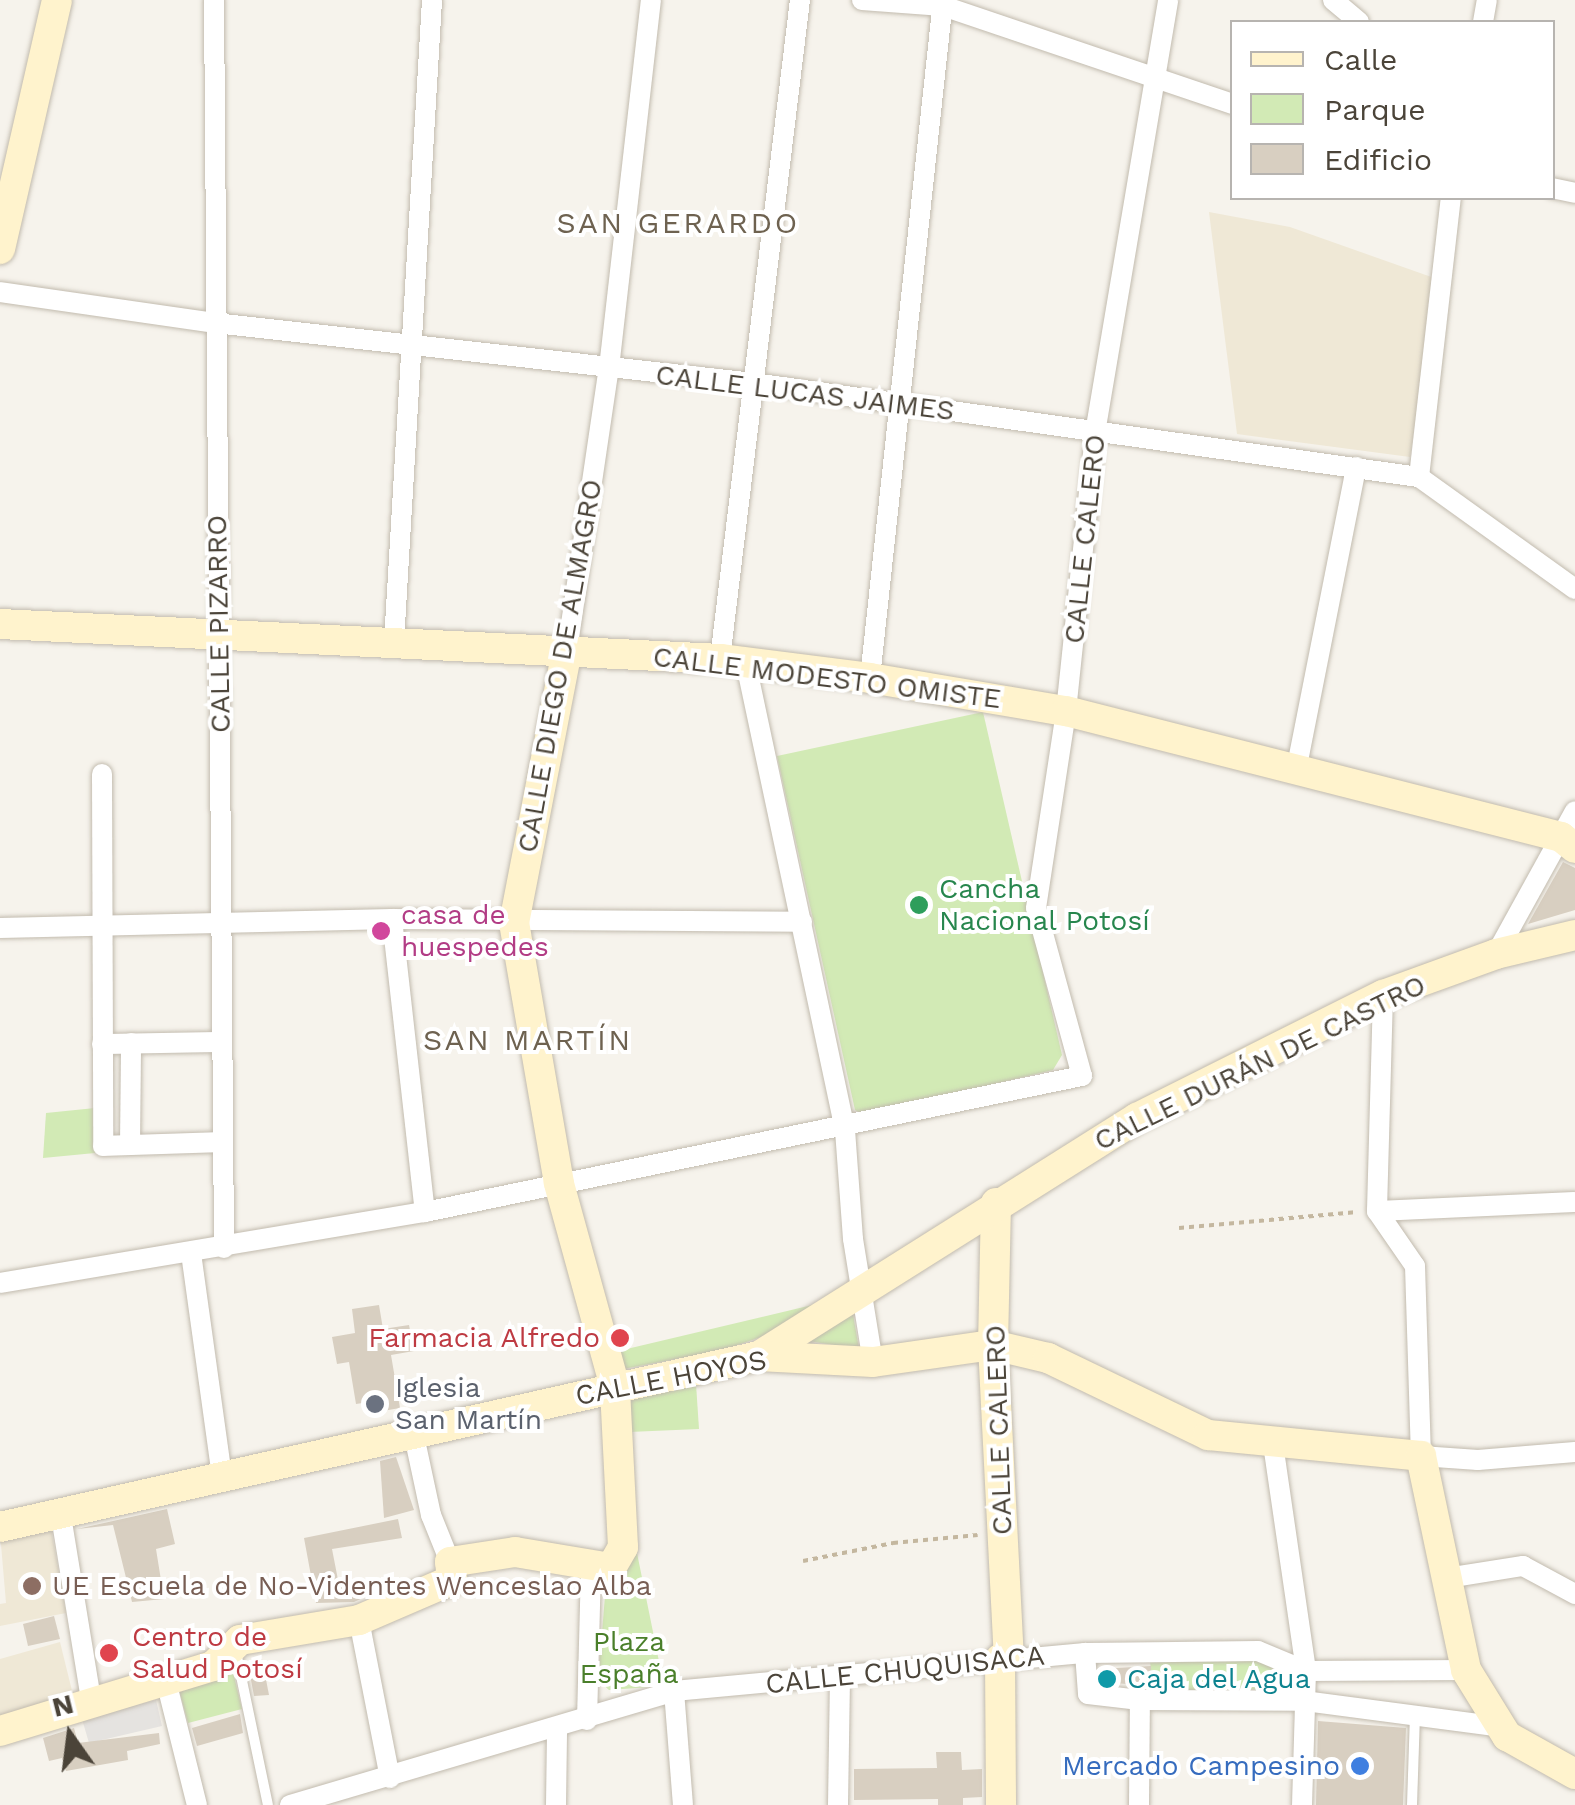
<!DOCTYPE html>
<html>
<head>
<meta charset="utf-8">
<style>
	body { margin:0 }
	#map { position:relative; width:1575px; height:1805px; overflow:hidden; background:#f6f3ec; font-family:"Work Sans",sans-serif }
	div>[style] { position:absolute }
	.education>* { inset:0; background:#efe8d6 }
	.green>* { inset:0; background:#d2eab5 }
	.parking>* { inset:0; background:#e5e3e0 }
	.building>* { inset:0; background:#d8cfc1 }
	.path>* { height:4px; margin-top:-2px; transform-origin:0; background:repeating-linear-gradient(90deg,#c4b79f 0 5px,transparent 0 10px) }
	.roads { filter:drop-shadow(0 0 2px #c2bbae) drop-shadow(0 0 2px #c2bbae) }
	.service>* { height:10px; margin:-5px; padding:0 5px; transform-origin:5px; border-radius:5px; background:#fff }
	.minor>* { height:20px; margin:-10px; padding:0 10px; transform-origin:10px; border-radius:10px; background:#fff }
	.secondary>* { height:30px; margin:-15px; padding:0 15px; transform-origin:15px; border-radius:15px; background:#fff3cd }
	.dots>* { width:28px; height:28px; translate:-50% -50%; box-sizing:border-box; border:5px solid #fff; border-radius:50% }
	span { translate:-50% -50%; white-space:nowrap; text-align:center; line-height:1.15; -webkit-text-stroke:8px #fff; paint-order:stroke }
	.street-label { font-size:28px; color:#4b4439 }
	.leisure-label { font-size:28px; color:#27864d }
	.left { translate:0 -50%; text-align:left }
	.hotel-label { font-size:28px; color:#b23c85 }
	.health-label { font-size:28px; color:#be3a42 }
	.right { translate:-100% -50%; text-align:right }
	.worship-label { font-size:28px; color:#5b616d }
	.education-label { font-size:28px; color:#785e54 }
	.park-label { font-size:28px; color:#4a7f2a }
	.culture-label { font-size:28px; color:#0d838f }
	.shop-label { font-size:28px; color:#366cbe }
	.neighbourhood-label { font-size:30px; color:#6e6250; letter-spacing:2.5px }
	.legend { position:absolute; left:1230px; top:20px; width:325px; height:180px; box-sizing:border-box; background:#fff; border:2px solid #b7b4b0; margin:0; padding:12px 18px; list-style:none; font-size:30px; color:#4b4439 }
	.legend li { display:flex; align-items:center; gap:20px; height:50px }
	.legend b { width:50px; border:2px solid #b7b4b0 }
	.north { position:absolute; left:20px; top:1685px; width:100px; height:100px; -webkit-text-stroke:8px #fff; paint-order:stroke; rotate:346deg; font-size:28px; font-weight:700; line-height:40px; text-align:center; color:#4b4439 }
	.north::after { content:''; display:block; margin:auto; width:35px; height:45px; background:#4b4439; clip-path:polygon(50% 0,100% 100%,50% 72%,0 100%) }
</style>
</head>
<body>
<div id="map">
	<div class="education">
		<div style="clip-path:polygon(1209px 212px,1290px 227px,1437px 279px,1410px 457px,1237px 434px)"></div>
		<div style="clip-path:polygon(50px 1523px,66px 1613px,0 1626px,0 1604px,6px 1603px,0 1533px)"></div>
		<div style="clip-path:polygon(60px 1642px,74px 1699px,0 1724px,0 1659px)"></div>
	</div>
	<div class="green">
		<div style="clip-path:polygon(983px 712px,1062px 1055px,1053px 1070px,864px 1115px,855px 1110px,777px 756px)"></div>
		<div style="clip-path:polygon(95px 1108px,95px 1153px,43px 1158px,46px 1113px)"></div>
		<div style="clip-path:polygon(829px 1301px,784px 1329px,723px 1350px,618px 1370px,614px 1352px)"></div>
		<div style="clip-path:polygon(853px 1314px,859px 1349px,802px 1340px)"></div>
		<div style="clip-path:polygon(696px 1384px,699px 1429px,629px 1432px,627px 1399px)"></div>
		<div style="clip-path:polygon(637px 1553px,664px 1686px,609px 1690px,598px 1680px,606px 1584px,625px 1573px)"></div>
		<div style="clip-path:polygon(1256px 1660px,1289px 1672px,1293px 1689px,1153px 1691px,1150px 1661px)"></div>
		<div style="clip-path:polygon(233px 1672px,242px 1709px,188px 1723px,178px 1686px)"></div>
	</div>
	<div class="parking">
		<div style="clip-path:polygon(156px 1700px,162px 1726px,89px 1743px,82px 1719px)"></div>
	</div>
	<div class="building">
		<div style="clip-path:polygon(1563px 862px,1575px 868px,1575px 910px,1528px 924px)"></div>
		<div style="clip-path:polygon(379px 1305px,383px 1329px,409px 1325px,414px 1351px,391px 1355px,400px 1408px,371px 1413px,369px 1402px,356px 1404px,349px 1362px,337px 1364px,332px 1337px,355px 1333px,352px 1309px)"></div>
		<div style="clip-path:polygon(396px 1457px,414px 1510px,384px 1518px,380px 1461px)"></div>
		<div style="clip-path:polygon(167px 1509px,175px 1544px,156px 1549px,164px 1599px,132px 1602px,113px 1525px,77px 1529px)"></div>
		<div style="clip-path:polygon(398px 1519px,402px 1538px,332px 1549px,339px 1585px,374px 1593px,354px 1602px,316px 1603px,304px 1538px)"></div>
		<div style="clip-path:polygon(54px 1616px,60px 1639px,28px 1646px,23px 1624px)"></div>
		<div style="clip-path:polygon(262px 1659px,269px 1695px,254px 1696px,248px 1664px)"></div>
		<div style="clip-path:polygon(1151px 1666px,1152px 1686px,1101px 1682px,1100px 1669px)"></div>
		<div style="clip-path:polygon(240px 1714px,243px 1733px,197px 1746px,192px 1728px)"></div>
		<div style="clip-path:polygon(1318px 1721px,1406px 1728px,1403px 1805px,1316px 1805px)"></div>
		<div style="clip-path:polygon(74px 1728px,78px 1743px,159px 1733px,160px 1744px,127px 1751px,128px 1760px,66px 1771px,62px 1758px,49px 1761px,43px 1738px)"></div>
		<div style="clip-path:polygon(936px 1752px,961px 1752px,962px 1770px,982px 1769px,982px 1797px,963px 1798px,963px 1805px,938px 1805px,938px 1799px,854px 1800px,854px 1769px,937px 1768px)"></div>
	</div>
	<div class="path">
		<div style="left:1179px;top:1228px;width:179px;rotate:-5.1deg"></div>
		<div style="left:803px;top:1561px;width:92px;rotate:-11.3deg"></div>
		<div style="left:893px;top:1543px;width:85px;rotate:-5.4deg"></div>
	</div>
	<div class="roads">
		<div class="service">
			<div style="left:236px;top:1652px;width:156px;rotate:78.2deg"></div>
			<div style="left:1412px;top:1805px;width:89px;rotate:-88.1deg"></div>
		</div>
		<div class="minor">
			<div style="left:214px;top:0;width:1248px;rotate:89.54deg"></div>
			<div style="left:862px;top:0;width:81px;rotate:4.2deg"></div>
			<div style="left:943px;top:6px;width:305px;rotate:18.7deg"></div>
			<div style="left:1333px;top:0;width:34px;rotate:40deg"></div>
			<div style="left:1483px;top:22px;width:22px;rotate:-80deg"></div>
			<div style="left:1552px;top:188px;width:24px;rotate:12deg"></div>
			<div style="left:0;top:292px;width:217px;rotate:8.2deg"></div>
			<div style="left:215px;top:323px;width:542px;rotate:6.35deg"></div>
			<div style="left:754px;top:383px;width:672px;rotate:8.05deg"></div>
			<div style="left:1419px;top:477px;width:192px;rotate:35.7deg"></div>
			<div style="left:1419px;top:477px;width:281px;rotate:-83.5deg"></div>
			<div style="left:394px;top:642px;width:643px;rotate:-86.61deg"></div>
			<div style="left:567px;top:651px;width:286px;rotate:-81.6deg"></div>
			<div style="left:609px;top:368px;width:370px;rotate:-83.5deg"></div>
			<div style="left:720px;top:659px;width:664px;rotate:-83.08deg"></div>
			<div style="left:746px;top:664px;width:476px;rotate:78deg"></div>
			<div style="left:845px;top:1130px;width:109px;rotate:85.8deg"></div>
			<div style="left:853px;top:1239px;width:125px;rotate:80.8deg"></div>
			<div style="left:870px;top:678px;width:682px;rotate:-83.85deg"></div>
			<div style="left:1296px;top:771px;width:310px;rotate:-78.8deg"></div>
			<div style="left:102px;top:774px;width:372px;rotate:89.8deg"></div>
			<div style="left:103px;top:1146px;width:118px;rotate:-1.9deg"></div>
			<div style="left:392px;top:919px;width:295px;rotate:83.6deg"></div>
			<div style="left:0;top:928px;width:392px;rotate:-1.3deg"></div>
			<div style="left:392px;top:919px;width:410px;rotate:0.4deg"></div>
			<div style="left:1496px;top:954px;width:163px;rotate:-61.1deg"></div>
			<div style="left:1383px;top:995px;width:216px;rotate:91.6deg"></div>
			<div style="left:1377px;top:1211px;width:67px;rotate:55.4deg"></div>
			<div style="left:1415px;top:1266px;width:190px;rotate:88.2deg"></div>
			<div style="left:1421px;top:1456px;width:57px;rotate:4deg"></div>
			<div style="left:1478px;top:1460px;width:97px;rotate:-4.7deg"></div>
			<div style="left:102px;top:1044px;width:119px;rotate:-1deg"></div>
			<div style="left:130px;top:1145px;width:102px;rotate:-89.4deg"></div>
			<div style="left:1377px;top:1211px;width:198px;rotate:-2.6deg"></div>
			<div style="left:191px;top:1253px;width:226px;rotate:82.1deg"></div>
			<div style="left:0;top:1283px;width:431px;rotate:-9.5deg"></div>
			<div style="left:425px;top:1212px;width:671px;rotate:-11.7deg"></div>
			<div style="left:1082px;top:1076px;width:174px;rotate:-105.3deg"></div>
			<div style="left:1036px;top:908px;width:199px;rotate:-81.3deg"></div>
			<div style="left:1066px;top:711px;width:280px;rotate:-84deg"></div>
			<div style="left:1095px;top:433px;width:439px;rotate:-80.4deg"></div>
			<div style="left:413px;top:1431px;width:86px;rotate:77.9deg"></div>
			<div style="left:431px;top:1515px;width:51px;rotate:68deg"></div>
			<div style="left:1273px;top:1444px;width:229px;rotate:81.7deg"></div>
			<div style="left:1306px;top:1671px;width:134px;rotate:91.7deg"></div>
			<div style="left:61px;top:1516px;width:192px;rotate:80.7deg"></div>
			<div style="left:1447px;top:1578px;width:77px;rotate:-9deg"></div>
			<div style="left:1523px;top:1566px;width:59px;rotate:28.3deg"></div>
			<div style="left:359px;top:1620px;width:161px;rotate:78.9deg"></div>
			<div style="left:1085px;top:1653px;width:41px;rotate:85.8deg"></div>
			<div style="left:1088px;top:1694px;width:52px;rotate:6.6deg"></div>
			<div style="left:1140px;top:1700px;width:164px;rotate:0.3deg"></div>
			<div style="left:1304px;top:1701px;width:200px;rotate:7.5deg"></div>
			<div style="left:166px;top:1681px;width:128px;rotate:76deg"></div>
			<div style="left:674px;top:1691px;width:114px;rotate:85.5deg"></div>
			<div style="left:587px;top:1720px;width:152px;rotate:-88.5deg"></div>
			<div style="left:290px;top:1805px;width:401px;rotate:-16.5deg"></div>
			<div style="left:674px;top:1691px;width:413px;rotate:-5.3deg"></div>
			<div style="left:1085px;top:1653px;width:173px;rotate:-0.7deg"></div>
			<div style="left:1258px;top:1651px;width:52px;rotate:22.6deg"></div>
			<div style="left:1306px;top:1671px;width:160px;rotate:-0.4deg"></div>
			<div style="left:556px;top:1805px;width:75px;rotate:-89.2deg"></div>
			<div style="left:838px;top:1805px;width:127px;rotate:-89.1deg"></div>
			<div style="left:1139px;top:1805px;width:105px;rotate:-89.5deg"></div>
		</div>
		<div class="secondary">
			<div style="left:0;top:249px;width:255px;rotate:-77.1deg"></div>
			<div style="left:0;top:624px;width:721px;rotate:2.78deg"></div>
			<div style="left:720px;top:659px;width:151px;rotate:7.2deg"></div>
			<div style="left:870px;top:678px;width:199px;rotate:9.6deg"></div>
			<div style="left:1066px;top:711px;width:511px;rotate:14.28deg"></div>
			<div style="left:1561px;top:837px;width:18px;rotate:38deg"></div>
			<div style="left:996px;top:1203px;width:142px;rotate:91.2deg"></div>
			<div style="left:993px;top:1345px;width:312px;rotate:87.1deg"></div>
			<div style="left:759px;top:1356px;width:447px;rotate:-32.2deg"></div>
			<div style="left:1137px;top:1118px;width:275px;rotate:-26.6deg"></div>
			<div style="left:1383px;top:995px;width:120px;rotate:-19.9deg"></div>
			<div style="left:1496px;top:954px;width:81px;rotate:-13.5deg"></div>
			<div style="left:0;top:1527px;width:778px;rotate:-12.7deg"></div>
			<div style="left:759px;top:1356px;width:114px;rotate:3deg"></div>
			<div style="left:873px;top:1362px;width:121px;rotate:-8.1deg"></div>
			<div style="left:993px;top:1345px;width:57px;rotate:13.3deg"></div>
			<div style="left:1048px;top:1358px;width:178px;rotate:25.7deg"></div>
			<div style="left:1208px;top:1435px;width:214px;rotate:5.6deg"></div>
			<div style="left:1421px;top:1456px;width:219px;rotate:78.1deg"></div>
			<div style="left:1466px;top:1670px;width:78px;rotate:58.2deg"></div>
			<div style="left:1507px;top:1736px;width:78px;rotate:29.2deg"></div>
			<div style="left:1000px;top:1659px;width:146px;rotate:89.6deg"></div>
			<div style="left:0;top:1731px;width:223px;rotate:-17deg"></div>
			<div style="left:213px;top:1666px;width:37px;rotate:-44deg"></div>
			<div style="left:240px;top:1640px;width:121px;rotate:-9.5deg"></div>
			<div style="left:359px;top:1620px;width:101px;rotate:-23.3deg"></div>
			<div style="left:452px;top:1580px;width:18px;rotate:-96deg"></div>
			<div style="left:450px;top:1562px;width:66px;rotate:-8.7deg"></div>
			<div style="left:515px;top:1552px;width:97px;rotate:9.5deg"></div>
			<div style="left:611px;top:1568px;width:24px;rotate:-60deg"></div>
			<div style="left:623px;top:1547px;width:160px;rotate:-92.9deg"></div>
			<div style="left:615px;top:1387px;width:212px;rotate:-105.4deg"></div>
			<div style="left:559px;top:1183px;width:264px;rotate:-99.8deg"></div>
			<div style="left:514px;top:923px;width:277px;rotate:-79deg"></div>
		</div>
	</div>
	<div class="dots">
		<div style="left:919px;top:905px;background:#2e9e5b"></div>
		<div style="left:381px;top:931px;background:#d1479c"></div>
		<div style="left:620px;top:1338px;background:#e0444e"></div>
		<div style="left:375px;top:1404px;background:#6b7280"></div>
		<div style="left:32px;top:1586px;background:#8d6e63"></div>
		<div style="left:109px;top:1653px;background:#e0444e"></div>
		<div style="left:1107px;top:1679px;background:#0f9aa8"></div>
		<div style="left:1360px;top:1766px;background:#3f7fe0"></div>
	</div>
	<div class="street-label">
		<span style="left:805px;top:393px;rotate:7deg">CALLE LUCAS JAIMES</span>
		<span style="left:1085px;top:539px;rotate:-84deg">CALLE CALERO</span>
		<span style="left:219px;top:624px;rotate:-91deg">CALLE PIZARRO</span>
		<span style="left:560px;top:666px;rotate:-80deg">CALLE DIEGO DE ALMAGRO</span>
		<span style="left:827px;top:678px;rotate:7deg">CALLE MODESTO OMISTE</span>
		<span style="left:1260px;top:1063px;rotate:-26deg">CALLE DURÁN DE CASTRO</span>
		<span style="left:671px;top:1378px;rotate:-11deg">CALLE HOYOS</span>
		<span style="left:999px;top:1430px;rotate:-92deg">CALLE CALERO</span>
		<span style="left:905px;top:1670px;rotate:-6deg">CALLE CHUQUISACA</span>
	</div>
	<div class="leisure-label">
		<span class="left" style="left:939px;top:905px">Cancha<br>Nacional Potosí</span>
	</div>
	<div class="hotel-label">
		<span class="left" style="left:401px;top:931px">casa de<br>huespedes</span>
	</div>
	<div class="health-label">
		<span class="right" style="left:600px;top:1338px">Farmacia Alfredo</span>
		<span class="left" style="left:132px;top:1653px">Centro de<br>Salud Potosí</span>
	</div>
	<div class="worship-label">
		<span class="left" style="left:395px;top:1404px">Iglesia<br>San Martín</span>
	</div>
	<div class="education-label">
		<span class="left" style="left:52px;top:1586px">UE Escuela de No-Videntes Wenceslao Alba</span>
	</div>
	<div class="park-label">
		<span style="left:629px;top:1658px">Plaza<br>España</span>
	</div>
	<div class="culture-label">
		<span class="left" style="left:1127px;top:1679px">Caja del Agua</span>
	</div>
	<div class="shop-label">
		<span class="right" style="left:1340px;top:1766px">Mercado Campesino</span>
	</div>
	<div class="neighbourhood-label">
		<span style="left:678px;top:223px">SAN GERARDO</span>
		<span style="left:528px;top:1040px">SAN MARTÍN</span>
	</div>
	<ul class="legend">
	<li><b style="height:12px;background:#fff3cd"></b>Calle</li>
	<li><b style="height:28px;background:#d2eab5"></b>Parque</li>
	<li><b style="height:28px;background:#d8cfc1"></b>Edificio</li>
	</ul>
	<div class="north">N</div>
</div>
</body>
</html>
